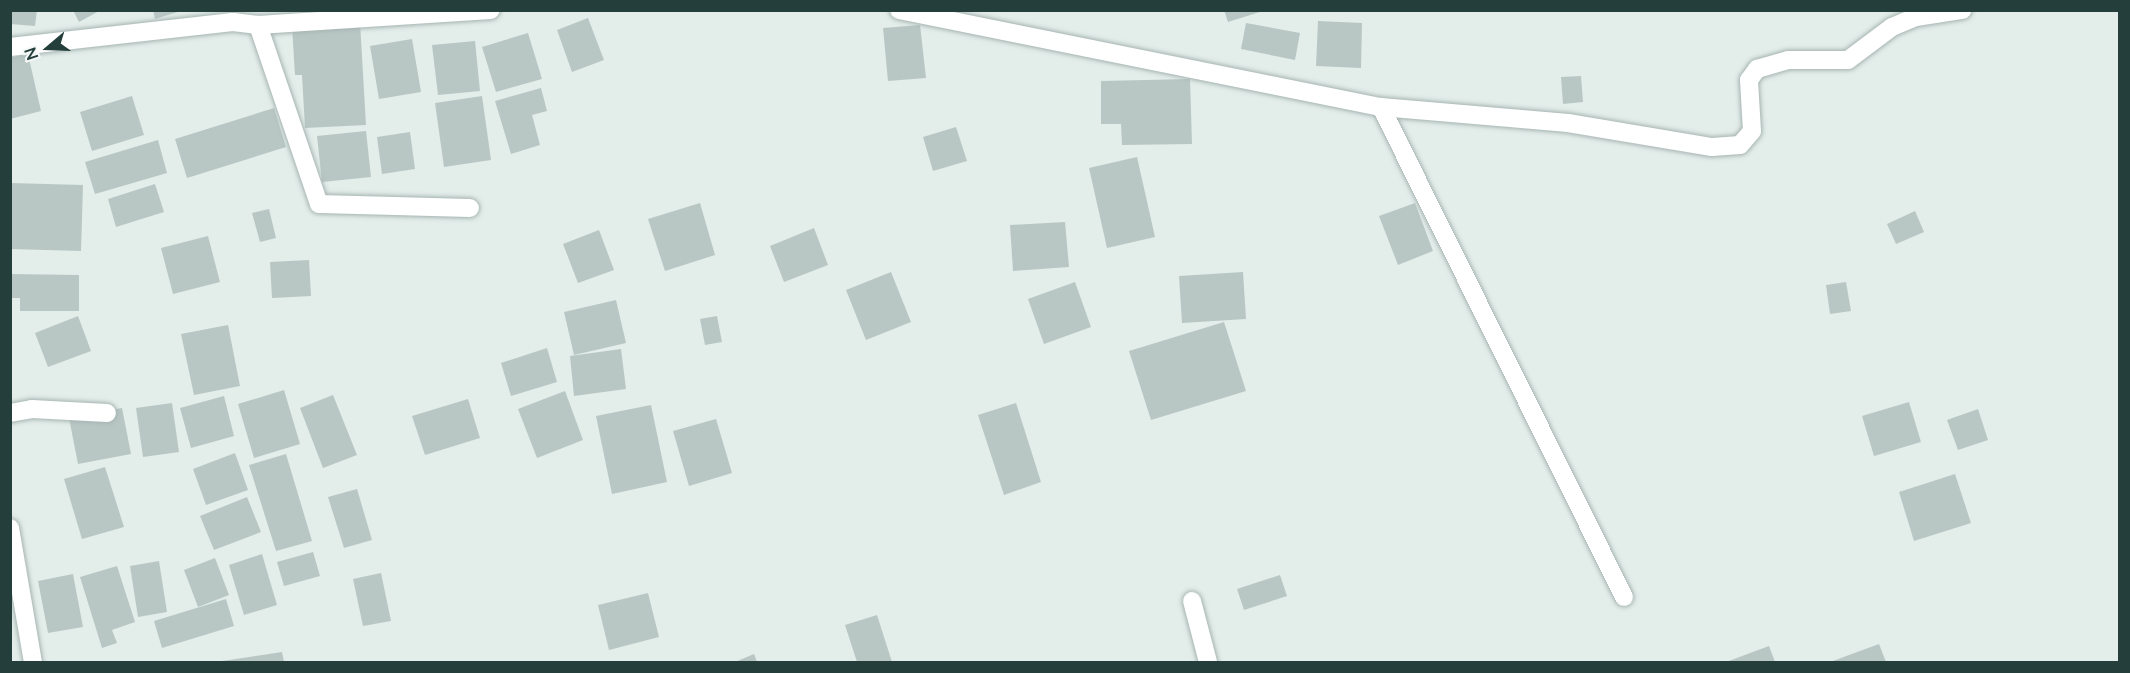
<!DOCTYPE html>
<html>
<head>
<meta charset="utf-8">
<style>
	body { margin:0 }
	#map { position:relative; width:2130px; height:673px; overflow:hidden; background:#e3edea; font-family:Lato,sans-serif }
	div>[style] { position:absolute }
	.building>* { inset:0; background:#b9c7c4 }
	.roads { filter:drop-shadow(0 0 2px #a6b5b2) drop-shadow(0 0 2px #a6b5b2) }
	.minor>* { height:18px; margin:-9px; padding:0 9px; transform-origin:9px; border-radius:9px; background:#fff }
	span { translate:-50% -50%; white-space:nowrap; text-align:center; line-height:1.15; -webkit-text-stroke:4.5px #f4f9f7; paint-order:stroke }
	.frame { position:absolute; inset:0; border:12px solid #233e3b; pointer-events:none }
	.north { position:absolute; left:18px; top:18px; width:60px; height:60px; -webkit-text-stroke:4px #f4f9f7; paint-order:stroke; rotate:251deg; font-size:16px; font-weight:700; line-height:24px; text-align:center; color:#233e3b }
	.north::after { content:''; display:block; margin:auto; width:21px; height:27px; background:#233e3b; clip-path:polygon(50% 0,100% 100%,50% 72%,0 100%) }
</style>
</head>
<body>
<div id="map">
	<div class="building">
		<div style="clip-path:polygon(10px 10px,37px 10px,35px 26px,10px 24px)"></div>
		<div style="clip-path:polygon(73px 10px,101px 10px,79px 22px)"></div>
		<div style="clip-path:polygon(153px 10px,181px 10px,181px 11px,155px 19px)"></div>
		<div style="clip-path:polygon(1224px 10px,1263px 10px,1263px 11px,1228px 22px)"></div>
		<div style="clip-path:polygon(588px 18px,604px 60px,572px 72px,557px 30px)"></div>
		<div style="clip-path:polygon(1318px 21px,1362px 23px,1361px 68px,1316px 66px)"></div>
		<div style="clip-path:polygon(360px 22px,366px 125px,305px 128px,302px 75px,295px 75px,292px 26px)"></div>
		<div style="clip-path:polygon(1246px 23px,1300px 33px,1295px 60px,1241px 49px)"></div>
		<div style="clip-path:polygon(920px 25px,926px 78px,888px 81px,883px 28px)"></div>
		<div style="clip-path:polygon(528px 33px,542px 79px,496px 92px,482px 47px)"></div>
		<div style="clip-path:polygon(412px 39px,421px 92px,379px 99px,370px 46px)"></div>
		<div style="clip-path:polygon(475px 41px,480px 91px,438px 95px,432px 45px)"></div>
		<div style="clip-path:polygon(28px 54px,41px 111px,10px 119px,10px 58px)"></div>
		<div style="clip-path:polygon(1581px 76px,1583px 102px,1563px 104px,1561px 77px)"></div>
		<div style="clip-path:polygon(1190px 79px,1192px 144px,1122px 145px,1121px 124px,1101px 124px,1101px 81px)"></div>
		<div style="clip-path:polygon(541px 88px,547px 111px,532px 115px,540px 145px,511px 154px,495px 101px)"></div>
		<div style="clip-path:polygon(132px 96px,144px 135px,92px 151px,80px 112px)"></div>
		<div style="clip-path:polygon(482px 96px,491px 160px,444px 167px,435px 103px)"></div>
		<div style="clip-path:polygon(274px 108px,286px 147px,187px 178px,175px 139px)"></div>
		<div style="clip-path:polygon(956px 127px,967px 161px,933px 171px,923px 137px)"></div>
		<div style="clip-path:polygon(366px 131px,371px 177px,322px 182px,317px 136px)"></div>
		<div style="clip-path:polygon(410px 132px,415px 169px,382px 174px,377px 137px)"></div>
		<div style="clip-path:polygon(158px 140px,167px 173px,95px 194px,85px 162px)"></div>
		<div style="clip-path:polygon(1137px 157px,1155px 237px,1107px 248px,1089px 168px)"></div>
		<div style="clip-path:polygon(10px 183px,83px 185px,81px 251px,10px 249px)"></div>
		<div style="clip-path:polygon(155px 184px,164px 212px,116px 227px,108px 199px)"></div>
		<div style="clip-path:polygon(700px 203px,715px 255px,665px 271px,648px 219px)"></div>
		<div style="clip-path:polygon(1415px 203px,1433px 251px,1398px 265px,1379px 216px)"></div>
		<div style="clip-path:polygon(269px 209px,276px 238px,260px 242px,252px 213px)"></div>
		<div style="clip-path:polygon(1915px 211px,1924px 232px,1896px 244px,1887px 224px)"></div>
		<div style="clip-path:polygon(1065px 222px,1069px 267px,1013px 271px,1010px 225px)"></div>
		<div style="clip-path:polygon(814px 228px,828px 265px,784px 282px,770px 246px)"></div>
		<div style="clip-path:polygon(599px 230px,614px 270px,578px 283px,563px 244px)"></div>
		<div style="clip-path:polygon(208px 236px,220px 282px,173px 294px,161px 248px)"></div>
		<div style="clip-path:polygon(309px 260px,311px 296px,272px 298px,270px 262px)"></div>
		<div style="clip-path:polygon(891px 272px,911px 322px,866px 340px,846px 290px)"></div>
		<div style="clip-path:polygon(1243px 272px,1246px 319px,1182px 323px,1179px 276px)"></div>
		<div style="clip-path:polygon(10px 274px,79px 275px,79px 311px,20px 311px,20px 298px,10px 298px)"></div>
		<div style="clip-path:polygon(1075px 282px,1091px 327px,1044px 344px,1028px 299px)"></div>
		<div style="clip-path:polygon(1846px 282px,1851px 311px,1830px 314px,1826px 285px)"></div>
		<div style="clip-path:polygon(616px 300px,626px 343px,574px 355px,564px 312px)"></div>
		<div style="clip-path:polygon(78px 316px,91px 351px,48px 367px,35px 333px)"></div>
		<div style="clip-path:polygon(717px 316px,722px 342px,705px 345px,700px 319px)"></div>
		<div style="clip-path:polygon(1224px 322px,1246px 391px,1151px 420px,1129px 351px)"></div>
		<div style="clip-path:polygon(228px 325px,240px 386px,194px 395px,181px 334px)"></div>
		<div style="clip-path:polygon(547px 348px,557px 382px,511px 396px,501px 363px)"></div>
		<div style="clip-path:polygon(621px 349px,626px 389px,574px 396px,570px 356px)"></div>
		<div style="clip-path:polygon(284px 390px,300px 444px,254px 458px,238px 404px)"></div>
		<div style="clip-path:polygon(565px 391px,583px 440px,537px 458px,518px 409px)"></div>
		<div style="clip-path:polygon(333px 395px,357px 455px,323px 468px,300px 408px)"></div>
		<div style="clip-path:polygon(224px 396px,234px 436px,191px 448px,180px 408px)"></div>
		<div style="clip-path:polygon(468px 399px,480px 438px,425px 455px,412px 416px)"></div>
		<div style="clip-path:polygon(1909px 402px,1921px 442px,1874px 456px,1862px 416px)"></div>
		<div style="clip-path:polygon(172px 403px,179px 452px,143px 457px,136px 408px)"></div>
		<div style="clip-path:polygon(1016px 403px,1041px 482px,1004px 495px,978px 415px)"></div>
		<div style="clip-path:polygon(651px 405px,667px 482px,612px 494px,596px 416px)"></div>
		<div style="clip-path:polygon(122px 408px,131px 454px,78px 464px,69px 418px)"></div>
		<div style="clip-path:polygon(1978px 409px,1988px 440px,1958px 450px,1947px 420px)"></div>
		<div style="clip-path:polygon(716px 419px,732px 473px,689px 486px,673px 431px)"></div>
		<div style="clip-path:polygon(235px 453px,248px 490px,206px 505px,193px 469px)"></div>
		<div style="clip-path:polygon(286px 454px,312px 541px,276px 551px,249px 465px)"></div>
		<div style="clip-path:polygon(105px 467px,124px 527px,82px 539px,64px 479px)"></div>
		<div style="clip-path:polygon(1955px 474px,1971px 523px,1914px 541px,1899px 492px)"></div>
		<div style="clip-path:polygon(357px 489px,372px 540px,344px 548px,328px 497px)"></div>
		<div style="clip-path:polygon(247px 497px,261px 532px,214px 550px,200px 516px)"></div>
		<div style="clip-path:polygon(313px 552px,320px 576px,284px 586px,277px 562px)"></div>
		<div style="clip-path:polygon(262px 554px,277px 605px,244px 615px,229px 565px)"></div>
		<div style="clip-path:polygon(215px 558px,229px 595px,198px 607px,184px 570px)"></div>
		<div style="clip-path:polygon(159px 561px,167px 612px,138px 617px,130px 566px)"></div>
		<div style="clip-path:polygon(117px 566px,135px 622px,112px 630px,117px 643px,102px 648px,80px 577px)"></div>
		<div style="clip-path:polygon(381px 573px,391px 621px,363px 626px,353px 579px)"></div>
		<div style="clip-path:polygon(73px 574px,83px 627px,48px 633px,38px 581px)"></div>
		<div style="clip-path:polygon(1280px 575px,1287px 596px,1244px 610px,1237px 589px)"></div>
		<div style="clip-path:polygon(648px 593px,659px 637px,609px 650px,598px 605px)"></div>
		<div style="clip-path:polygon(226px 599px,234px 626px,162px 648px,154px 621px)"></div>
		<div style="clip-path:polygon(877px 615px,892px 662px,857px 662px,845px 625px)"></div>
		<div style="clip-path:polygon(1879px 644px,1886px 662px,1830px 662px)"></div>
		<div style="clip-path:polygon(1769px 646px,1775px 662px,1726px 662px)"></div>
		<div style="clip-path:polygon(282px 652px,284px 662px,222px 662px,222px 661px)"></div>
		<div style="clip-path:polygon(754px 654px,757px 662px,735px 662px)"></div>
	</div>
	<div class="roads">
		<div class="minor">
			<div style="left:899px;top:10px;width:492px;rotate:11.4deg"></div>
			<div style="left:1381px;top:107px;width:188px;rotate:4.9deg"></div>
			<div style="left:1568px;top:123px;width:146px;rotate:9.5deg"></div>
			<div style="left:1712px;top:147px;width:28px;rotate:-4deg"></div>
			<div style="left:1740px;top:145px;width:18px;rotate:-49deg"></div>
			<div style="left:1752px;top:131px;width:51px;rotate:-93.4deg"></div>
			<div style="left:1749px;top:80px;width:14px;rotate:-54deg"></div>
			<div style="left:1757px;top:69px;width:32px;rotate:-16deg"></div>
			<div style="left:1788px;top:60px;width:60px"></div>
			<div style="left:1848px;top:60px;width:55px;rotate:-36.9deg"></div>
			<div style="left:1892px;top:27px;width:26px;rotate:-23deg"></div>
			<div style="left:1916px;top:17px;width:47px;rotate:-8.7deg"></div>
			<div style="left:258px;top:25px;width:189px;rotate:71.2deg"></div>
			<div style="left:319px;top:204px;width:151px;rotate:1.5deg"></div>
			<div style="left:10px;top:47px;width:224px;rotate:-6.4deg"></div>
			<div style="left:233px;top:22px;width:25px;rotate:7deg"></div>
			<div style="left:258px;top:25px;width:233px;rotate:-3.7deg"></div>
			<div style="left:1381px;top:107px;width:547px;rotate:63.62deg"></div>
			<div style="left:10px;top:413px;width:22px;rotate:-10deg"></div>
			<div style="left:32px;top:409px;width:75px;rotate:3.1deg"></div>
			<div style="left:10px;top:528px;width:136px;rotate:80.3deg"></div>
			<div style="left:1192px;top:601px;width:63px;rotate:75.3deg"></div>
		</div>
	</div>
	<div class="frame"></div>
	<div class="north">N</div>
</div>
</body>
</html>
